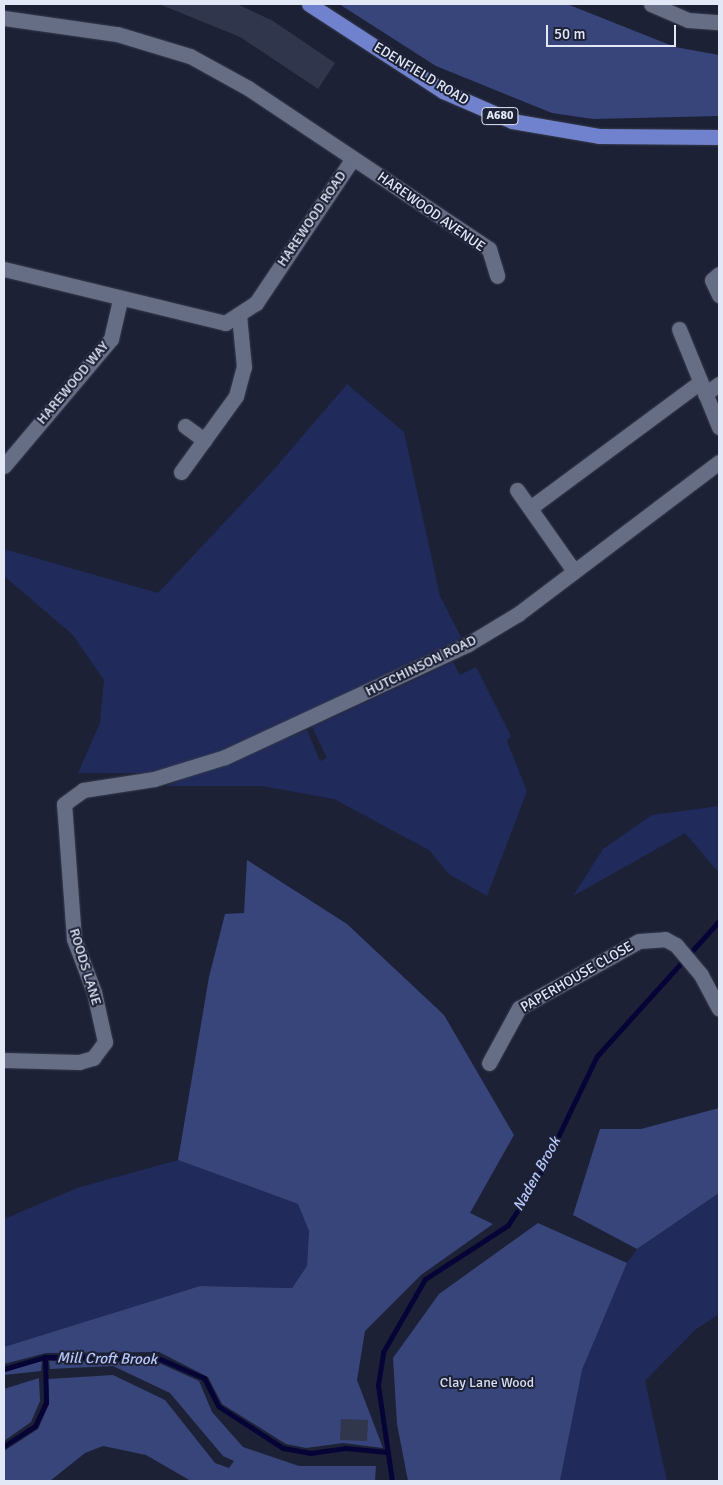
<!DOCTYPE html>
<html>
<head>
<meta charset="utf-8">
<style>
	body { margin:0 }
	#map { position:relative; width:723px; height:1485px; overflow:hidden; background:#1c2136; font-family:Signika,sans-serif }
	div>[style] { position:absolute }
	.green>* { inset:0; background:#202a5b }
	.forest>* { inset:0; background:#38457b }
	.stream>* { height:5px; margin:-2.5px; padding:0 2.5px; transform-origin:2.5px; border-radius:2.5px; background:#060436 }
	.building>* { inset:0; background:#30364c }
	.roads { filter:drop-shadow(0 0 1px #373b4c) drop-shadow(0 0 1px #373b4c) }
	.minor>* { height:15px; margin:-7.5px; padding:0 7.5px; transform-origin:7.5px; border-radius:7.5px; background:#666e86 }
	.major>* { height:15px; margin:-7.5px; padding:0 7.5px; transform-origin:7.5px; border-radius:7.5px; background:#7082cd }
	span { translate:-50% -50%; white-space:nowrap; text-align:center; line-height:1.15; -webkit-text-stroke:4px #1c2136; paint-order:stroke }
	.shield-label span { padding:1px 4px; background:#1c2136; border:1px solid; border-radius:4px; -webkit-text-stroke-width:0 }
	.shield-label { font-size:12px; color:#e3e8f6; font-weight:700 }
	.street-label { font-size:14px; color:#e3e8f6 }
	.park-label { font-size:14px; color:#d8def0 }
	.water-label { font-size:15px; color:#b8c8fb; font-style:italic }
	.frame { position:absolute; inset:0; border:5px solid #e3e8f6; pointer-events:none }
	.scale { position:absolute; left:546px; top:25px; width:130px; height:22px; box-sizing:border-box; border:2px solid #e3e8f6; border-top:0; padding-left:6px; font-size:15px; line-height:18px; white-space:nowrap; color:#e3e8f6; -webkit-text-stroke:4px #1c2136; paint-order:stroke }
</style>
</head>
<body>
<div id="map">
	<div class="green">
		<div style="clip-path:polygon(347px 384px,404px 432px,440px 596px,463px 641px,230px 749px,153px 773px,78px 773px,100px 723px,104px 680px,72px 634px,4px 576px,4px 549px,158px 593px,269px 475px)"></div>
		<div style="clip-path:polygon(453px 662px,460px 675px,476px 667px,511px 736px,507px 741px,527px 791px,487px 896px,449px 874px,429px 850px,334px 799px,262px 786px,166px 786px,307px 730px,320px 761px,327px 758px,312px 727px)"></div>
		<div style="clip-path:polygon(719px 806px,719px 873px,685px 833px,573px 896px,603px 849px,652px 815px)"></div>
		<div style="clip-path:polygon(178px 1160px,298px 1204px,309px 1231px,307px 1266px,292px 1288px,200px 1286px,4px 1347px,4px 1219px,77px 1188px)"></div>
		<div style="clip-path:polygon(719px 1193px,719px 1314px,695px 1330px,645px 1381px,667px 1481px,560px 1481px,582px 1370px,627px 1263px,637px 1249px)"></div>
	</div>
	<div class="forest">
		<div style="clip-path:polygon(339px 4px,567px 4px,675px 47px,719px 55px,719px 116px,593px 119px,552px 113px,436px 66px)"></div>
		<div style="clip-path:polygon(247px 860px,347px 924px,444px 1015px,514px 1135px,470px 1213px,493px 1224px,421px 1275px,365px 1331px,357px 1380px,383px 1448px,343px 1443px,306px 1448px,286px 1444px,222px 1404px,208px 1377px,159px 1352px,46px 1353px,4px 1364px,4px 1347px,200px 1286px,292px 1288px,307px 1266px,309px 1231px,298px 1204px,178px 1160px,209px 977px,225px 914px,244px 913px)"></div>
		<div style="clip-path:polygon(719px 1108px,719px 1193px,637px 1249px,573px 1215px,600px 1129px,641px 1129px)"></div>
		<div style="clip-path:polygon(538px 1223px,627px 1263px,582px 1370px,560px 1481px,408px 1481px,397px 1424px,393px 1358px,439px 1294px)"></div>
		<div style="clip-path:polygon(42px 1361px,41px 1371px,4px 1375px,4px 1370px)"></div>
		<div style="clip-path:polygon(49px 1361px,159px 1363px,199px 1381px,212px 1412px,243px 1447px,299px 1466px,376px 1466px,375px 1481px,191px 1481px,146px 1455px,103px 1446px,85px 1453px,50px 1481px,4px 1481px,4px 1451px,38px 1429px,49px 1404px,48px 1379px,113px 1375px,165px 1400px,215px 1463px,229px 1468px,234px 1461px,223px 1456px,170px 1393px,113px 1366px,50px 1369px)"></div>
		<div style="clip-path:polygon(39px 1378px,40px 1401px,31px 1422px,4px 1441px,4px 1389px)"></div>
	</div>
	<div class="stream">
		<div style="left:4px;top:1369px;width:43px;rotate:-16.3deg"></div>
		<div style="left:45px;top:1357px;width:113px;rotate:0.5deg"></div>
		<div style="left:158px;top:1358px;width:50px;rotate:23.5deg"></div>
		<div style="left:204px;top:1378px;width:31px;rotate:63deg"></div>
		<div style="left:218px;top:1406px;width:77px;rotate:32.9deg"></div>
		<div style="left:283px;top:1448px;width:27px;rotate:10deg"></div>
		<div style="left:310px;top:1453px;width:35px;rotate:-8deg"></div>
		<div style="left:345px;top:1448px;width:42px;rotate:5.4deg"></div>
		<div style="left:4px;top:1446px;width:37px;rotate:-33deg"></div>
		<div style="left:35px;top:1426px;width:26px;rotate:-65deg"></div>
		<div style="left:46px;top:1402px;width:45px;rotate:-91.3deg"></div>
		<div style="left:392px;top:1481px;width:97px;rotate:-98.3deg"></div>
		<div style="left:378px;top:1385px;width:33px;rotate:-81deg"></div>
		<div style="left:383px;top:1352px;width:84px;rotate:-60.1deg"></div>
		<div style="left:425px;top:1279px;width:99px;rotate:-33deg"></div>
		<div style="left:508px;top:1225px;width:51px;rotate:-56.9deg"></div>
		<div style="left:536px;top:1182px;width:140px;rotate:-64.2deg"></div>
		<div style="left:597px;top:1056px;width:182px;rotate:-47.9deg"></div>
	</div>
	<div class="building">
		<div style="clip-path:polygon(159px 4px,237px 4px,273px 21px,335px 63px,318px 89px,240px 37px)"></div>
		<div style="clip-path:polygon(341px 1419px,368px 1420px,367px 1441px,340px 1440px)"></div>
	</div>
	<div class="roads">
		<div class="minor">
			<div style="left:651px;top:4px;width:40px;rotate:23.4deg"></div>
			<div style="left:688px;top:20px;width:31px;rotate:4deg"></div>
			<div style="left:4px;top:18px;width:114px;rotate:8.1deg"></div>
			<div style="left:117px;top:34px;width:76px;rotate:16.8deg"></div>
			<div style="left:190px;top:56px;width:66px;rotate:28.9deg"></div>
			<div style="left:248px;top:88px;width:290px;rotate:33.7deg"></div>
			<div style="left:489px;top:249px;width:28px;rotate:73deg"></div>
			<div style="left:4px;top:269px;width:228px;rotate:13.7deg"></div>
			<div style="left:225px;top:323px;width:37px;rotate:-33deg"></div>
			<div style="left:256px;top:303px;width:174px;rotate:-56.2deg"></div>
			<div style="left:719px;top:274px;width:9px;rotate:139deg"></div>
			<div style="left:712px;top:280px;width:17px;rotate:65deg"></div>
			<div style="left:679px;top:329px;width:106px;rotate:67.8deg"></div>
			<div style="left:705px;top:394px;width:17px;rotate:-36deg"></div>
			<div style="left:185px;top:426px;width:24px;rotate:36deg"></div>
			<div style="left:4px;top:466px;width:166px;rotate:-49.9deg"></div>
			<div style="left:111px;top:339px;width:40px;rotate:-77deg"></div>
			<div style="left:181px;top:472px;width:94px;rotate:-54.1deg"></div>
			<div style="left:236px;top:396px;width:30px;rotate:-75deg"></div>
			<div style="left:244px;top:367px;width:52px;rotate:-95.5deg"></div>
			<div style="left:517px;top:490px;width:99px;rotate:54.9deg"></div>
			<div style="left:530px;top:508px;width:210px;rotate:-36.5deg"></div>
			<div style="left:4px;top:1060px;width:75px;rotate:1.5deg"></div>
			<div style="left:79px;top:1062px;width:15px;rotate:-16deg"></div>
			<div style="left:93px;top:1058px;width:20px;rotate:-53deg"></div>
			<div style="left:105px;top:1042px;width:51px;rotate:-102.4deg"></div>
			<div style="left:94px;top:992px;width:57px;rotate:-110.7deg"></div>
			<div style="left:74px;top:939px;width:135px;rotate:-94.2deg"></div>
			<div style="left:64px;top:804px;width:24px;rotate:-36deg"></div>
			<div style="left:83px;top:790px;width:72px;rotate:-8.8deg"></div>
			<div style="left:154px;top:779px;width:74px;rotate:-17.2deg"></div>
			<div style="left:225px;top:757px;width:268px;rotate:-24.9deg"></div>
			<div style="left:468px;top:644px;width:58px;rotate:-31deg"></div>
			<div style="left:518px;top:614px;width:252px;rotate:-37.1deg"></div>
			<div style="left:489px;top:1063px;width:63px;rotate:-61.4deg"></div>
			<div style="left:519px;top:1008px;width:137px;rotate:-29.2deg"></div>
			<div style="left:639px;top:941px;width:26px;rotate:-4deg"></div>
			<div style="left:665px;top:939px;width:13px;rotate:29deg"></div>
			<div style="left:676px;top:945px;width:39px;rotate:50deg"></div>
			<div style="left:701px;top:975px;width:38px;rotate:62deg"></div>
		</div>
		<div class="major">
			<div style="left:309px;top:4px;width:160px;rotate:33deg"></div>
			<div style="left:443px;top:91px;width:75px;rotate:23.5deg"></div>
			<div style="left:512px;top:121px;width:88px;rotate:9.8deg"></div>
			<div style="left:599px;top:136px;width:120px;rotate:0.5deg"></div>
		</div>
	</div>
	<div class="shield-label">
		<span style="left:500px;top:116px">A680</span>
	</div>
	<div class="street-label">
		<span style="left:421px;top:74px;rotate:31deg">EDENFIELD ROAD</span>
		<span style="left:431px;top:212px;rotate:35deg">HAREWOOD AVENUE</span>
		<span style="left:312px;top:219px;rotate:-56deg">HAREWOOD ROAD</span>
		<span style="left:73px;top:383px;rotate:-50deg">HAREWOOD WAY</span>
		<span style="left:421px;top:666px;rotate:-26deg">HUTCHINSON ROAD</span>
		<span style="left:85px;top:967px;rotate:73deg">ROODS LANE</span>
		<span style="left:577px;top:977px;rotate:-30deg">PAPERHOUSE CLOSE</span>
	</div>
	<div class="park-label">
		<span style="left:487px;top:1383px">Clay Lane Wood</span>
	</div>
	<div class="water-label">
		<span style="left:537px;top:1174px;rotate:-61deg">Naden Brook</span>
		<span style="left:107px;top:1359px;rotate:1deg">Mill Croft Brook</span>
	</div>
	<div class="frame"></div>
	<div class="scale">50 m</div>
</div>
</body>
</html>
